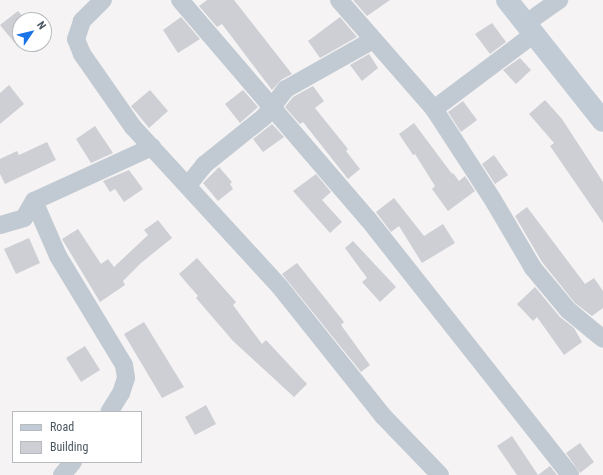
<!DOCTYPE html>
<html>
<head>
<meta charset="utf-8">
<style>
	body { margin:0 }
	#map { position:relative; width:603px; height:475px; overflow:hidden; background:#f5f3f3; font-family:"Roboto Condensed",sans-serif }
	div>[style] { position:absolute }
	.building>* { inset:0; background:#cdcfd5 }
	.street>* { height:18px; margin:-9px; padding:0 9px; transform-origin:9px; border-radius:9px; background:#c1cad2 }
	.secondary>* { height:22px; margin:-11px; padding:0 11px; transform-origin:11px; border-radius:11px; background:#c1cbd6 }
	span { translate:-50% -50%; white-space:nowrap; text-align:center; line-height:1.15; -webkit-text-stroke:4px #fff; paint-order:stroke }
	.legend { position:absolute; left:12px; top:411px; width:130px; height:52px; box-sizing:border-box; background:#fff; border:1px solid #b7bbc0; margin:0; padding:5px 7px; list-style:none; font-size:12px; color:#4a5661 }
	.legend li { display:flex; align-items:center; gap:8px; height:20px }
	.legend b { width:20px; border:1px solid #b7bbc0 }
	.north { position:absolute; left:12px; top:12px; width:40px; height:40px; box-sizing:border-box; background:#fff; border:1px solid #b7bbc0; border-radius:50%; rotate:55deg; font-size:11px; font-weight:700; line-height:16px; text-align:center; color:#4a5661 }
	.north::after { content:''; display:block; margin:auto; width:14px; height:18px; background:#1a73e8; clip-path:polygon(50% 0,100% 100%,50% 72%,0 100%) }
</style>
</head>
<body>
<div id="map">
	<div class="building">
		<div style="clip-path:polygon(207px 0,234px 0,292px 74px,281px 80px,272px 90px,222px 24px,217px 27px,199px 6px)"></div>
		<div style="clip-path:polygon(353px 0,390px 0,367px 16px)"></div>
		<div style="clip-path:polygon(18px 11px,26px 20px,20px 20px,20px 44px,22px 44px,18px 47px,0 25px)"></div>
		<div style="clip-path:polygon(181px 17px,200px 39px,178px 53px,163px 30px)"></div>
		<div style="clip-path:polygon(340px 17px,357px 37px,320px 58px,308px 41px)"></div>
		<div style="clip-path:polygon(492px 23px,506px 42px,490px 54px,475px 34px)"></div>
		<div style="clip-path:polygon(369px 54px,378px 68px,362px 81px,350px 65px)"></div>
		<div style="clip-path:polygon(520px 58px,531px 70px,516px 84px,503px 70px)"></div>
		<div style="clip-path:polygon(9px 85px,24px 104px,0 124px,0 93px)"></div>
		<div style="clip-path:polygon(313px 86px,324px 101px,315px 108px,348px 149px,346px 151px,360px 169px,348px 179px,303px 122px,300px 124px,285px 107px,293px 97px)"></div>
		<div style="clip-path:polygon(150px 90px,168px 111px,149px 128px,131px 106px)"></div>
		<div style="clip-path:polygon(243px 90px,258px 107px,240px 123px,225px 104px)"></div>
		<div style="clip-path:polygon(545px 100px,562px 119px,603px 182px,603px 223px,550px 146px,554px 143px,529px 114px)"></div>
		<div style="clip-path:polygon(463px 101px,477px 120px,461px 132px,448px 112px)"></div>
		<div style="clip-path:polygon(414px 123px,452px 174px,453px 173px,459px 181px,465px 176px,475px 191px,448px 211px,432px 189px,435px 186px,415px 154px,413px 155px,399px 134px)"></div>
		<div style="clip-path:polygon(272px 124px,284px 137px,263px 152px,253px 139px)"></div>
		<div style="clip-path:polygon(95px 126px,113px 153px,91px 163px,76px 139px)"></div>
		<div style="clip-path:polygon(47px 142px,56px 160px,5px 184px,0 174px,0 159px,17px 151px,19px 155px)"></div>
		<div style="clip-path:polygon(494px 155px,508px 175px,495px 184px,482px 164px)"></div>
		<div style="clip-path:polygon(219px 167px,232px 182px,230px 184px,233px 189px,218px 201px,203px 183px)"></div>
		<div style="clip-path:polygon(129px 170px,143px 189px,124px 202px,115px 189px,110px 192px,103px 181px)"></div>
		<div style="clip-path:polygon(316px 174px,331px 192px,322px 200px,342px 222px,330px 233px,293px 191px)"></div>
		<div style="clip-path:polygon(394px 198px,424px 236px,443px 224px,455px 243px,422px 263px,399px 226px,391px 232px,376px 212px)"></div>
		<div style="clip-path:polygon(527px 207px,585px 284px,594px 278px,603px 291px,603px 308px,592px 316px,575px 303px,542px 262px,515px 216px)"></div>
		<div style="clip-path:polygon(158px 220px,172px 238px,141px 263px,123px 281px,125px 285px,100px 302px,62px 239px,78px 229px,101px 264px,108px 259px,114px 267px,148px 235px,144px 230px)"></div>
		<div style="clip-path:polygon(29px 238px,40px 263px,16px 274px,4px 249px)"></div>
		<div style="clip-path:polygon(353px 241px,396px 287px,380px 302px,362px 282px,367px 278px,345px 248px)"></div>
		<div style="clip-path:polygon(197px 258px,236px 302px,233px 305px,262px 344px,266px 340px,307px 384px,294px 397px,233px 341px,196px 298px,198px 296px,179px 274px)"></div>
		<div style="clip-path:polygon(297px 263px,344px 322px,341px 325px,370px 365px,361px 372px,282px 274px)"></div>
		<div style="clip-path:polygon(535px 287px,560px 317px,574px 328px,582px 342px,564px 355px,537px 317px,533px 321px,517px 304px)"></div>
		<div style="clip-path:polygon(144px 322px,184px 387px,162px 398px,124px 334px)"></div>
		<div style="clip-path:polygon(85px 346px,100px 370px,81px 382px,66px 358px)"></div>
		<div style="clip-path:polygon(206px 405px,216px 424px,195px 435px,185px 417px)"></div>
		<div style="clip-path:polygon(512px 436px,538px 475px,550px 466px,557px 475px,517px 475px,497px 446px)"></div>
		<div style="clip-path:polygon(580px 443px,594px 462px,580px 473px,566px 453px)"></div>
	</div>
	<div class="street">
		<div style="left:103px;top:0;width:30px;rotate:135deg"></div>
		<div style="left:82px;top:21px;width:19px;rotate:108deg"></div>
		<div style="left:76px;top:39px;width:16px;rotate:68deg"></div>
		<div style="left:82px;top:54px;width:89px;rotate:55.1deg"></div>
		<div style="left:133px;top:127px;width:217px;rotate:47.4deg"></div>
		<div style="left:280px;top:287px;width:165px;rotate:51.4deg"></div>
		<div style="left:383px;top:416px;width:82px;rotate:46deg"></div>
		<div style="left:180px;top:0;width:289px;rotate:49.4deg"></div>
		<div style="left:368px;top:219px;width:326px;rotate:51.7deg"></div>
		<div style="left:339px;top:0;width:145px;rotate:48.9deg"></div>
		<div style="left:434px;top:109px;width:108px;rotate:57deg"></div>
		<div style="left:493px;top:200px;width:79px;rotate:59.5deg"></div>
		<div style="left:533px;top:268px;width:55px;rotate:50.2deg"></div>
		<div style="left:568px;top:310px;width:45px;rotate:39.6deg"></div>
		<div style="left:525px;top:24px;width:42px;rotate:-35.2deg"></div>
		<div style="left:434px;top:109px;width:125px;rotate:-36.9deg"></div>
		<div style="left:188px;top:185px;width:26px;rotate:-51deg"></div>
		<div style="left:204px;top:165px;width:77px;rotate:-38.7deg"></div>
		<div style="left:264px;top:117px;width:36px;rotate:-52deg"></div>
		<div style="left:286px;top:89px;width:100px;rotate:-29.4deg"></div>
		<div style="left:34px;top:201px;width:60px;rotate:66.4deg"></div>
		<div style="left:58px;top:256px;width:127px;rotate:58.8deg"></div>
		<div style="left:124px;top:365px;width:13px;rotate:81deg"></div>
		<div style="left:126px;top:378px;width:16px;rotate:108deg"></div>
		<div style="left:121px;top:393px;width:22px;rotate:122deg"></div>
		<div style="left:0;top:225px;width:25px;rotate:-16deg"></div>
		<div style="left:24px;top:218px;width:20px;rotate:-60deg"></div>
		<div style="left:34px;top:201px;width:130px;rotate:-24.6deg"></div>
		<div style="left:62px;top:475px;width:17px;rotate:-50deg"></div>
	</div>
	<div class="secondary">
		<div style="left:507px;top:0;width:154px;rotate:51.6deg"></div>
	</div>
	<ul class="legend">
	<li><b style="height:5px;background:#c1cbd6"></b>Road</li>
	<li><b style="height:11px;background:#cdcfd5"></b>Building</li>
	</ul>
	<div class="north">N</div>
</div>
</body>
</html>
